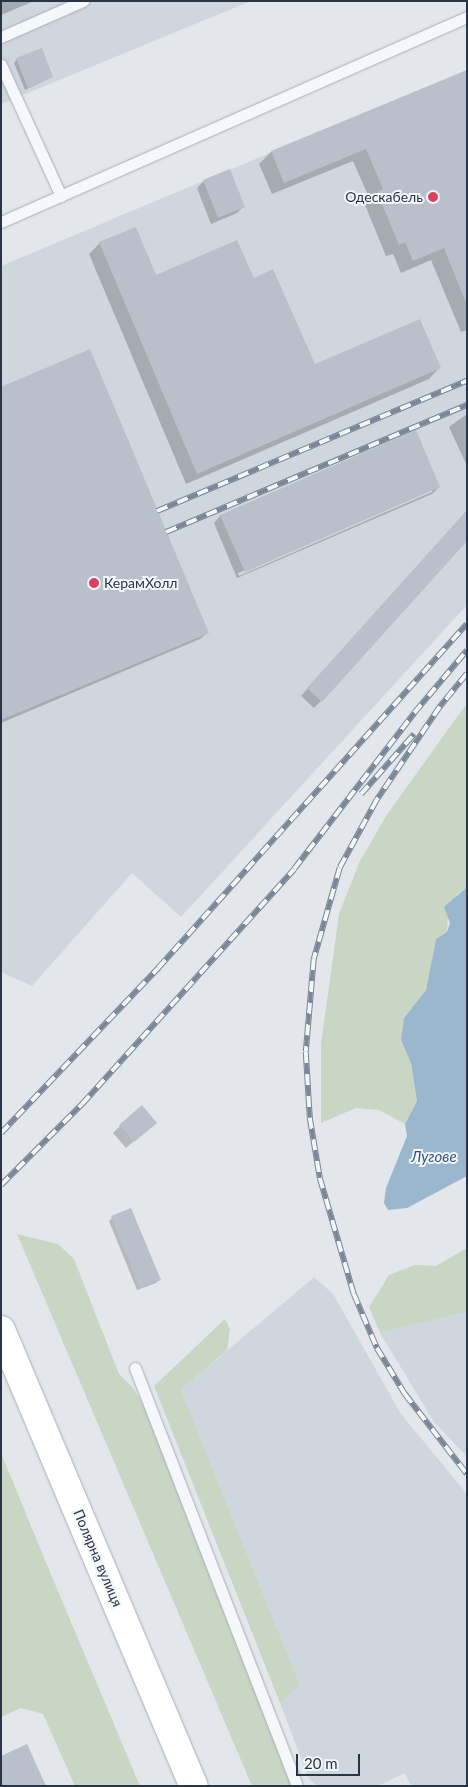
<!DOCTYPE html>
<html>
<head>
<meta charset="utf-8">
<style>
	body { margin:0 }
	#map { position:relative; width:468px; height:1787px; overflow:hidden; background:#e3e7ec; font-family:Lato,sans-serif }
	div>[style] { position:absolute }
	.built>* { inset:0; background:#d0d6de }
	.green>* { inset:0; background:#c9d6c3 }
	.water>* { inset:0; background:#9bb7ce }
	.shadow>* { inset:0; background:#0003 }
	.building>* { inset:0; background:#b9c0ca }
	.roads { filter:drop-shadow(0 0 1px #a7aeb7) drop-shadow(0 0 1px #a7aeb7) }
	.lane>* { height:11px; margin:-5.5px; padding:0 5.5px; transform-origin:5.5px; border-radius:5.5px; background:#f6f7fa }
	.secondary>* { height:28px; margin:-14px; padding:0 14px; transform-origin:14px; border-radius:14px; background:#fff }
	.rail>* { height:5.5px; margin-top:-2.75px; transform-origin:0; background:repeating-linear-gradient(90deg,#f3f6f9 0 11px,#7b8797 0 22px); box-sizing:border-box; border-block:1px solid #7b8797 }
	.dots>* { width:14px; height:14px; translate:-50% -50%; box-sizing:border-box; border:2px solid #f3f6f9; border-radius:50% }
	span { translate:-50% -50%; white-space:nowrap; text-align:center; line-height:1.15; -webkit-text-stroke:4px #f3f6f9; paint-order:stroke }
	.poi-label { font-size:14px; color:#293545 }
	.right { translate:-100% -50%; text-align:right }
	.left { translate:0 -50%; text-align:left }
	.street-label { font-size:14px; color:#293545 }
	.water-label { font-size:15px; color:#2f577d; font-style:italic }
	.frame { position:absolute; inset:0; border:2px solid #293545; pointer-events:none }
	.scale { position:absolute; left:296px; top:1754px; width:64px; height:22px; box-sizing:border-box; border:2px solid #293545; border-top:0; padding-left:6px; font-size:15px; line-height:18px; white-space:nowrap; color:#293545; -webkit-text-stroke:4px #f3f6f9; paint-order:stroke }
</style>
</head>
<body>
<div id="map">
	<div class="built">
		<div style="clip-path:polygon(1px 1px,251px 1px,1px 104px)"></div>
		<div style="clip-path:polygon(467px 70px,467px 605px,181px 917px,132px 873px,32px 986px,1px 972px,1px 266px)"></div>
		<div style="clip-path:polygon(314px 1277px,333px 1294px,401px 1414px,467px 1494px,467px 1786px,411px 1786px,405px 1773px,378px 1786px,317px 1786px,309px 1779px,280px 1703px,300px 1685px,181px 1390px)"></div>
		<div style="clip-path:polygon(467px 1312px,467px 1457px,434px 1422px,380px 1333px)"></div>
	</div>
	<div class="green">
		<div style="clip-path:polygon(467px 703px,467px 887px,457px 894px,448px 914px,447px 932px,436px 939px,426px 990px,404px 1018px,401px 1040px,411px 1063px,417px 1101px,405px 1124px,379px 1110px,356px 1108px,321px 1123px,321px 1044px,339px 914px,359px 863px,386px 816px)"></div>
		<div style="clip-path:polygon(17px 1234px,58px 1244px,74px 1259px,119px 1374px,133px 1388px,145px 1407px,292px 1786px,252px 1786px)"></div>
		<div style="clip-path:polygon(467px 1248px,467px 1312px,380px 1333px,369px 1307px,389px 1275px,415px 1265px,436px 1266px)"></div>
		<div style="clip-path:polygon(225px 1319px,230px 1329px,227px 1350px,181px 1390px,300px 1685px,280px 1703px,154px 1386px)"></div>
		<div style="clip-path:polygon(1px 1453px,50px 1572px,140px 1786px,75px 1786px,43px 1714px,21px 1708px,1px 1717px)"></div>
	</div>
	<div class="water">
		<div style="clip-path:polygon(467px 887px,467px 1176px,407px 1208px,388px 1210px,384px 1203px,386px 1188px,407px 1136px,405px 1124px,417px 1101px,411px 1063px,401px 1040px,404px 1018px,426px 990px,436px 939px,447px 932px,450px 923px,444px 907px)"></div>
	</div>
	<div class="shadow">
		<div style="clip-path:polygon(1px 1px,34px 1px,1px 15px)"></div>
		<div style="clip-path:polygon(17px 59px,52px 77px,25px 90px,14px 63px)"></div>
		<div style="clip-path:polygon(467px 71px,467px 330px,461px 332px,431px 260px,401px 273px,393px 254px,386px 256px,365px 205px,370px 200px,353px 161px,272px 194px,259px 164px,271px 152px)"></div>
		<div style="clip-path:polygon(204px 181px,244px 206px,237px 213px,211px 224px,197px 188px)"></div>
		<div style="clip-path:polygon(100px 243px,314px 366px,440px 367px,429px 379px,186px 484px,89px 254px)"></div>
		<div style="clip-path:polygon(1px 388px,207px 633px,200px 639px,1px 723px)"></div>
		<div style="clip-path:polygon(467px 414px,467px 466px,449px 427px)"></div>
		<div style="clip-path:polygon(evenodd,439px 487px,432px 494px,237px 578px,214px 523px,220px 516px,439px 487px,432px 489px,432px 492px,239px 576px,238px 573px,432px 489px)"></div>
		<div style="clip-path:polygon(467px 511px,321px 701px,314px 708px,301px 696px)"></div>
		<div style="clip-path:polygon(120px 1126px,148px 1129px,126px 1148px,113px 1133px)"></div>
		<div style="clip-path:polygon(112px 1218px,159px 1279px,156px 1283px,137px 1290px,109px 1221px)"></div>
	</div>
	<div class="building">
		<div style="clip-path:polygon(42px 48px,53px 77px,28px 88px,16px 58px)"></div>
		<div style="clip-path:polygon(467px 70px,467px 303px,466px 303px,444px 248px,413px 261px,405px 242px,399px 245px,377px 192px,383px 189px,366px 149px,284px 183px,271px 151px)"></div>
		<div style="clip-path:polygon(230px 169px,245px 207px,218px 218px,203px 180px)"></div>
		<div style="clip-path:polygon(136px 227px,156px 275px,237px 240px,254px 278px,273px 269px,315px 364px,420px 319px,441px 368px,197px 474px,99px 242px)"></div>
		<div style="clip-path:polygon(90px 349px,209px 633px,1px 720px,1px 387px)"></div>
		<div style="clip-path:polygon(416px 430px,440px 487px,245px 572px,220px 515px)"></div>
		<div style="clip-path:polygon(467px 510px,467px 541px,322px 702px,307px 688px)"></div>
		<div style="clip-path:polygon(142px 1105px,157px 1123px,134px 1142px,119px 1125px)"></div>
		<div style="clip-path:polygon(131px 1208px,161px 1280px,140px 1288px,111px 1216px)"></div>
		<div style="clip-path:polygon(27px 1744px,46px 1786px,1px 1786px,1px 1756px)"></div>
	</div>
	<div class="roads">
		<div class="lane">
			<div style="left:1px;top:37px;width:90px;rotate:-23.7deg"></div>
			<div style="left:1px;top:65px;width:144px;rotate:65.4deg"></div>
			<div style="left:1px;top:222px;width:509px;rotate:-23.75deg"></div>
			<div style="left:135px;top:1368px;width:448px;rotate:68.8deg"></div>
		</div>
		<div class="secondary">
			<div style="left:1px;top:1330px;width:495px;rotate:67.1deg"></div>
		</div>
	</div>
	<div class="rail">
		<div style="left:157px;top:511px;width:336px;rotate:-22.8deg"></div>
		<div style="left:166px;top:532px;width:327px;rotate:-22.9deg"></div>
		<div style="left:467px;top:674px;width:43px;rotate:129.3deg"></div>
		<div style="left:440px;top:707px;width:112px;rotate:124.1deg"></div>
		<div style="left:377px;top:800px;width:77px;rotate:118.6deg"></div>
		<div style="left:340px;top:868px;width:95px;rotate:105.9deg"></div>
		<div style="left:314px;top:959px;width:93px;rotate:94.9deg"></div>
		<div style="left:306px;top:1052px;width:66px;rotate:86.5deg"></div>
		<div style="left:310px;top:1118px;width:61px;rotate:80.5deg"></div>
		<div style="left:320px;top:1178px;width:121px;rotate:73.7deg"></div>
		<div style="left:354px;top:1294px;width:59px;rotate:66.9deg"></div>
		<div style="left:377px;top:1348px;width:54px;rotate:58.7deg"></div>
		<div style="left:405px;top:1394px;width:101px;rotate:52.2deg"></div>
		<div style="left:361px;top:794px;width:80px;rotate:-48.5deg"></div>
		<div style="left:1px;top:1133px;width:228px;rotate:-46.4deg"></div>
		<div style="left:158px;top:968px;width:462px;rotate:-48.1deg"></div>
		<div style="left:1px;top:1185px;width:115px;rotate:-45deg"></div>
		<div style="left:82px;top:1104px;width:316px;rotate:-47.9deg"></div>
		<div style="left:294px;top:869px;width:197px;rotate:-52.4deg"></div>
		<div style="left:414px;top:713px;width:82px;rotate:-49.9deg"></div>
	</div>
	<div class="dots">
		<div style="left:433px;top:197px;background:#d94061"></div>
		<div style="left:94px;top:583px;background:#d94061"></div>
	</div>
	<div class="poi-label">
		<span class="right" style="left:423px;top:197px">Одескабель</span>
		<span class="left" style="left:104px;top:583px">КерамХолл</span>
	</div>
	<div class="street-label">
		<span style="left:98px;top:1558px;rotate:67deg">Полярна вулиця</span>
	</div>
	<div class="water-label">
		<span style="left:434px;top:1157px">Лугове</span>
	</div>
	<div class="frame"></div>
	<div class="scale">20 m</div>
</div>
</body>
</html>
